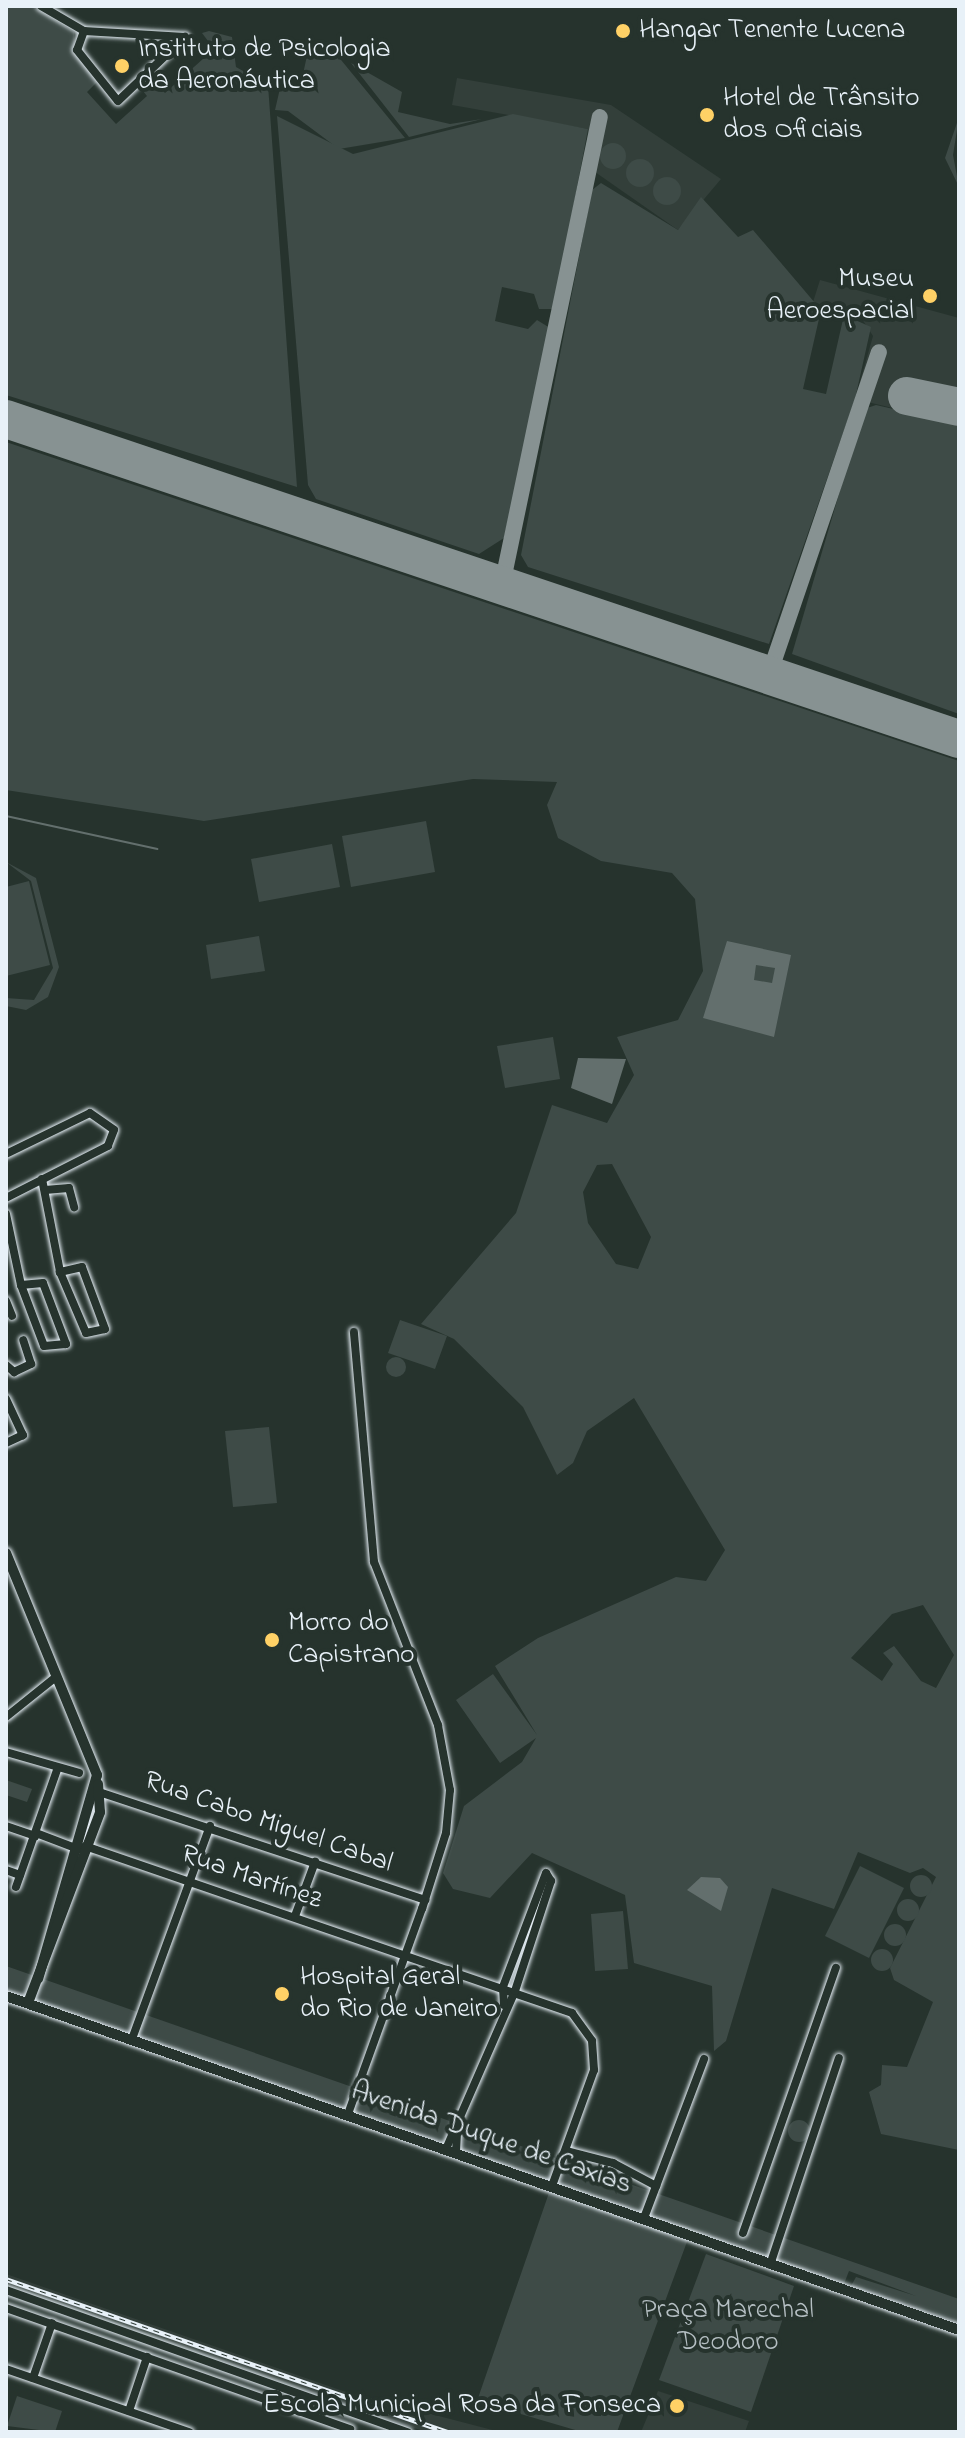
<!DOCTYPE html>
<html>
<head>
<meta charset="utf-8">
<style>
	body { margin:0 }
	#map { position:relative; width:965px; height:2438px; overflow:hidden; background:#26332d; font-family:"Indie Flower",sans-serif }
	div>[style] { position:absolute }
	.built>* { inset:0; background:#333f3a }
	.green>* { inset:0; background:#3e4b47 }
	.round { border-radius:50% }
	.water>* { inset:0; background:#636f6d }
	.stream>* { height:2px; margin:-1px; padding:0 1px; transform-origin:1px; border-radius:1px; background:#636f6d }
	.taxiway>* { height:16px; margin:-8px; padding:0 8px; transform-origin:8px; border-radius:8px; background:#879292 }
	.runway>* { height:38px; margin:-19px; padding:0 19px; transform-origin:19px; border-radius:19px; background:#879292 }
	.roads { filter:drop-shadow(0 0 2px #e8f1f8) drop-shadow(0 0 2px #e8f1f8) }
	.minor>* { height:8px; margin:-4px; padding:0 4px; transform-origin:4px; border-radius:4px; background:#26332d }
	.major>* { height:10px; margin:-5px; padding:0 5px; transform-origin:5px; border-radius:5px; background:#26332d }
	.rail>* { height:5px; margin-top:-2.5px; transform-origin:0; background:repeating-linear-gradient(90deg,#26332d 0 6px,#e8f1f8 0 12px); box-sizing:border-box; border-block:2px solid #e8f1f8 }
	.dots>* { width:22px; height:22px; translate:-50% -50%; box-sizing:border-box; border:4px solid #26332d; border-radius:50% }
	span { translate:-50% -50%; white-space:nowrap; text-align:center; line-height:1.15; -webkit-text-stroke:8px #26332d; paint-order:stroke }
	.poi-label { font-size:28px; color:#e8f1f8 }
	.left { translate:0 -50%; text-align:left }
	.right { translate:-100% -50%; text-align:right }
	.street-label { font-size:28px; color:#e8f1f8 }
	.park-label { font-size:28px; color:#b5bfc3 }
	.frame { position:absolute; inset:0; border:8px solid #e8f1f8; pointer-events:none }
</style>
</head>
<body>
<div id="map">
	<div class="built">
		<div style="clip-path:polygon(457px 78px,611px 105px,721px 179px,678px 230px,585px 165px,588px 129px,452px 105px)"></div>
		<div style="clip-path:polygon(820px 280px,959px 318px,959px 424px,855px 399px,873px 336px,862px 319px,813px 302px)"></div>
		<div style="clip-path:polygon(6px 2274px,343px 2391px,500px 2432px,426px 2432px,6px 2286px)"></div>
		<div style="clip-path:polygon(658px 2391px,749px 2421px,745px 2432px,641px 2432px)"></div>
	</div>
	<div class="green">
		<div style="clip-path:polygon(6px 6px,31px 6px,74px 32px,75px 50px,99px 80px,87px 92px,116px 124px,147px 96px,138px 85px,149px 76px,165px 93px,214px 49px,202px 33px,209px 31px,232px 37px,236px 67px,268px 85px,297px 487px,6px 395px)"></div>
		<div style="clip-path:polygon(308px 51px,337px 55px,405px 138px,339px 149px,288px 111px,275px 110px,281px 84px,300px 88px)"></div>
		<div style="clip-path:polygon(351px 63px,402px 92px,398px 112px,450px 124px,482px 119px,409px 137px)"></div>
		<div style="clip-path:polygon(513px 114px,588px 129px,554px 309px,539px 309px,534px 294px,502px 287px,495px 321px,528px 329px,537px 320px,550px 328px,504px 538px,479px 554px,316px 499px,308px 485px,277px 116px,353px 154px)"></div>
		<div style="clip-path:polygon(959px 117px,953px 155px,959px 187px,945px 158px)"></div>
		<div class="round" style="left:600px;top:143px;width:26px;height:26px"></div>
		<div class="round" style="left:626px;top:159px;width:28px;height:28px"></div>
		<div class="round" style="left:653px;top:177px;width:28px;height:28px"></div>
		<div style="clip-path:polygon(601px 183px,678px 230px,701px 197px,738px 237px,753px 230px,821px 310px,803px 389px,826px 394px,844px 315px,871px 327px,855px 399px,769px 644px,528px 567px,521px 555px,592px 190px)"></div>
		<div style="clip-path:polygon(876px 405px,959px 424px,959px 714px,792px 654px,864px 409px)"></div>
		<div style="clip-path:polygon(evenodd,6px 442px,959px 761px,959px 2150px,881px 2134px,869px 2092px,881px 2085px,882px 2065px,907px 2067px,933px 2002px,894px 1980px,890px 1968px,936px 1877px,923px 1868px,910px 1873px,858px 1852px,834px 1909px,772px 1888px,726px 2041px,714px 2051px,712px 1986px,634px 1963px,625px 1895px,532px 1853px,490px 1898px,453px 1889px,443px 1873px,464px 1806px,522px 1762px,536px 1738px,500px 1763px,456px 1700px,493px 1674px,537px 1735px,495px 1666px,538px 1638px,676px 1577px,706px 1581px,725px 1550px,634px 1398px,587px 1431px,573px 1463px,557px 1475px,523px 1407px,454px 1339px,421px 1324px,516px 1213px,552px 1105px,607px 1123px,634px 1075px,617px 1037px,678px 1020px,703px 971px,695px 899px,672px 873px,601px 861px,558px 838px,547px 805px,557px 782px,473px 779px,204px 821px,6px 790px,6px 442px,612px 1164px,651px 1237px,638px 1269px,616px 1264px,588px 1223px,583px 1192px,597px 1165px,612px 1164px,6px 442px,923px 1605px,954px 1655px,936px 1688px,921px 1681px,894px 1646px,883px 1653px,893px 1664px,882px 1681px,851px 1658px,892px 1614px,923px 1605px)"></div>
		<div style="clip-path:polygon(426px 821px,435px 872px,351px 887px,342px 836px)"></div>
		<div style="clip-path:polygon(332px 844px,340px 887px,259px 902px,251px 859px)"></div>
		<div style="clip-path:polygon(6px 862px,36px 878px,59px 967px,48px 997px,26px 1010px,6px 1006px,6px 998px,34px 1000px,53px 968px,31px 881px)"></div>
		<div style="clip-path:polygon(29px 881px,50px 965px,6px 976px,6px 887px)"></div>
		<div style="clip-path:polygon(259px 936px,265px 971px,211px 979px,206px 945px)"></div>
		<div style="clip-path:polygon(553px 1037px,560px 1079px,505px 1088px,497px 1046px)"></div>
		<div style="clip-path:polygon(400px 1320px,447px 1336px,435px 1369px,388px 1353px)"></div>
		<div class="round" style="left:386px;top:1357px;width:20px;height:20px"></div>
		<div style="clip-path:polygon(269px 1427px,277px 1503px,233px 1507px,225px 1431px)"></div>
		<div style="clip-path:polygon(6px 1780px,32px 1789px,27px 1802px,6px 1795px)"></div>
		<div style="clip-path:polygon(860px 1866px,904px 1888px,869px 1958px,825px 1936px)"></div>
		<div class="round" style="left:910px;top:1875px;width:22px;height:22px"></div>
		<div class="round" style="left:897px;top:1899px;width:22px;height:22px"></div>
		<div style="clip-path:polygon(623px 1911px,628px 1969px,595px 1971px,591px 1914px)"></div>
		<div class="round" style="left:884px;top:1924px;width:22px;height:22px"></div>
		<div class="round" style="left:871px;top:1949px;width:22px;height:22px"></div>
		<div style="clip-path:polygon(6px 1966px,959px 2299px,959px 2323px,851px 2286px,856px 2277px,916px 2296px,849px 2271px,842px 2289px,688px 2239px,617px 2432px,582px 2432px,477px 2401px,551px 2187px,6px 1996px)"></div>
		<div class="round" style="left:788px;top:2120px;width:22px;height:22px"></div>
		<div style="clip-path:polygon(706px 2254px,794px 2286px,751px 2412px,659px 2380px)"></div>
		<div style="clip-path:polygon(17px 2396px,62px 2411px,55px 2432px,7px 2426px)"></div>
	</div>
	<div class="water">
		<div style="clip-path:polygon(evenodd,727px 941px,791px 955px,774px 1037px,703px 1018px,727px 941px,756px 965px,775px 968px,772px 983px,754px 980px,756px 965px)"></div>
		<div style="clip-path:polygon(578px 1058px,626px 1059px,612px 1104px,571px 1088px)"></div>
		<div style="clip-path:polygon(701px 1877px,720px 1878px,728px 1887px,721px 1911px,687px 1890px)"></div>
	</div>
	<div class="stream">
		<div style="left:6px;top:816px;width:155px;rotate:12.3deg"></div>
	</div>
	<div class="taxiway">
		<div style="left:502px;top:585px;width:478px;rotate:-78.2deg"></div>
		<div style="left:769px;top:675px;width:341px;rotate:-71.2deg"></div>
	</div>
	<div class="runway">
		<div style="left:907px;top:396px;width:53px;rotate:11.9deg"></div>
		<div style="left:6px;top:419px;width:1005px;rotate:18.56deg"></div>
	</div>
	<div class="roads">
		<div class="minor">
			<div style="left:41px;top:6px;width:50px;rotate:30.2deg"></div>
			<div style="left:84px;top:31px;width:101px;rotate:3.4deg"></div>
			<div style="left:84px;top:31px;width:20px;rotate:110deg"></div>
			<div style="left:77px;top:50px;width:65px;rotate:51.2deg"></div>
			<div style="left:118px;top:101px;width:93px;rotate:-43.7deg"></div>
			<div style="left:6px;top:1154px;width:93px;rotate:-26deg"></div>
			<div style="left:90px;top:1113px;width:29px;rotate:35deg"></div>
			<div style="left:114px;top:1130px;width:17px;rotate:111deg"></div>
			<div style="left:108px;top:1146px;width:114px;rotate:153deg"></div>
			<div style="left:42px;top:1179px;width:95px;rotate:79deg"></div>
			<div style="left:60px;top:1272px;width:66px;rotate:66.9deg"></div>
			<div style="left:86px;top:1333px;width:19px;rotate:-12deg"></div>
			<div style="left:105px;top:1329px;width:66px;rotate:-110.4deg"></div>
			<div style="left:82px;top:1267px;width:23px;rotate:167deg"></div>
			<div style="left:45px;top:1190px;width:24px;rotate:-5deg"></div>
			<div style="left:69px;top:1188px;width:20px;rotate:75deg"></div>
			<div style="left:6px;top:1214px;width:73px;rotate:78.1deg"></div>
			<div style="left:21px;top:1285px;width:65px;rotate:69.3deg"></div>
			<div style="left:44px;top:1346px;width:22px;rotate:-5deg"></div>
			<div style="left:66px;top:1344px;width:65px;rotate:-110.7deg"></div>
			<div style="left:43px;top:1283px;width:22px;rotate:175deg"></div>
			<div style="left:6px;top:1301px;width:16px;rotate:68deg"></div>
			<div style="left:6px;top:1365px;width:11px;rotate:41deg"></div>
			<div style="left:14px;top:1372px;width:19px;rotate:-25deg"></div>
			<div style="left:31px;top:1364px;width:25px;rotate:-108deg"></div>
			<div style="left:6px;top:1399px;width:40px;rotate:65deg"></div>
			<div style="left:23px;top:1435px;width:19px;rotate:155deg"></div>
			<div style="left:6px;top:1717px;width:65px;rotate:-38.8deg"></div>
			<div style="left:6px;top:1752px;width:76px;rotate:16deg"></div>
			<div style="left:96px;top:1791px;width:347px;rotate:18.3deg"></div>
			<div style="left:6px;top:1826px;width:31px;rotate:19deg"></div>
			<div style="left:36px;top:1833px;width:45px;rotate:20.9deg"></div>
			<div style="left:85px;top:1846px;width:515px;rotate:18.93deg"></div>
			<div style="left:572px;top:2013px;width:34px;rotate:54deg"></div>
			<div style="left:592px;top:2041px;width:29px;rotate:86deg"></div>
			<div style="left:594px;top:2070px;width:123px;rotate:109.9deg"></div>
			<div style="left:6px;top:1870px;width:15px;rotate:20deg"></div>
			<div style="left:16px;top:1887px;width:124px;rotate:-70.7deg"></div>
			<div style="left:295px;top:1916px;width:58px;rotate:-69.7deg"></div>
			<div style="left:132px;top:2039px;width:227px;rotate:-69.9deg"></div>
			<div style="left:348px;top:2114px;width:218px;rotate:-70.2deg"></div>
			<div style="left:422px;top:1909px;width:80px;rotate:-72.5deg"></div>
			<div style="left:446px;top:1833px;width:43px;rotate:-84.7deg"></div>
			<div style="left:450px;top:1790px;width:66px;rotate:-100.5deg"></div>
			<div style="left:438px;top:1725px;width:175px;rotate:-111.4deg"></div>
			<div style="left:374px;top:1562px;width:231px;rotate:-95deg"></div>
			<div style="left:446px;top:2149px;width:172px;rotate:-66.4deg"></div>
			<div style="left:515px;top:1991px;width:116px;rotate:-71.9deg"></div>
			<div style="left:551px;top:1881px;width:9px;rotate:-122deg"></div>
			<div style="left:546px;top:1873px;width:122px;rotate:110.7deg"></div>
			<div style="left:503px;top:1987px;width:18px;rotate:87deg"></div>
			<div style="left:566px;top:2151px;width:49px;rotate:14.3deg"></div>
			<div style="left:613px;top:2163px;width:49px;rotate:28.1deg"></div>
			<div style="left:456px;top:2152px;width:19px;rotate:-87deg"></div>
			<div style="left:644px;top:2218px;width:170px;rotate:-69.3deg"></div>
			<div style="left:743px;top:2233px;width:281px;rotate:-70.7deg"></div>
			<div style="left:770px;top:2265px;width:218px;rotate:-71.6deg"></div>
			<div style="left:6px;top:2290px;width:426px;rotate:19.5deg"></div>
			<div style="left:6px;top:2308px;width:365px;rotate:19.4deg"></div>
			<div style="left:6px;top:2369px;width:194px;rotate:19deg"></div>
			<div style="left:33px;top:2378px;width:58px;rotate:-70.9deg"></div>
			<div style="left:129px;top:2411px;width:57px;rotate:-71.6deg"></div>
		</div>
		<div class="major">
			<div style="left:6px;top:1553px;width:240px;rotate:67.7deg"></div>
			<div style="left:97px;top:1775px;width:212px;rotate:106.1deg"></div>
			<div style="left:6px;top:1996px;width:1010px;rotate:19.31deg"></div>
			<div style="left:28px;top:2003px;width:204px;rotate:-69.3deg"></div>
			<div style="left:100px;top:1812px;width:28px;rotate:-94deg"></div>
		</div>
	</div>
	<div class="rail">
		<div style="left:6px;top:2279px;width:467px;rotate:19.1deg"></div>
	</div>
	<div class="dots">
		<div style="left:623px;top:31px;background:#ffd166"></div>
		<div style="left:122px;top:66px;background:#ffd166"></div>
		<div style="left:707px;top:115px;background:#ffd166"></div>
		<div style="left:930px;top:296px;background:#ffd166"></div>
		<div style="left:272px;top:1640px;background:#ffd166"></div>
		<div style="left:282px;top:1994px;background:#ffd166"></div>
		<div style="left:677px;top:2406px;background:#ffd166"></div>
	</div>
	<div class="poi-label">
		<span class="left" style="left:639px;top:31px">Hangar Tenente Lucena</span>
		<span class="left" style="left:138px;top:66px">Instituto de Psicologia<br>da Aeronáutica</span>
		<span class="left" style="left:723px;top:115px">Hotel de Trânsito<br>dos Oficiais</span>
		<span class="right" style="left:914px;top:296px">Museu<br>Aeroespacial</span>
		<span class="left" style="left:288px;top:1640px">Morro do<br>Capistrano</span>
		<span class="left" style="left:300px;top:1994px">Hospital Geral<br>do Rio de Janeiro</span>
		<span class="right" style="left:661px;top:2406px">Escola Municipal Rosa da Fonseca</span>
	</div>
	<div class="street-label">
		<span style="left:268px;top:1823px;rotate:19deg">Rua Cabo Miguel Cabal</span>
		<span style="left:251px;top:1878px;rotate:19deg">Rua Martínez</span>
		<span style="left:491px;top:2139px;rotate:19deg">Avenida Duque de Caxias</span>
	</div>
	<div class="park-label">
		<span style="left:728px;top:2327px">Praça Marechal<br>Deodoro</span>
	</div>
	<div class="frame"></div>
</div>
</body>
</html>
